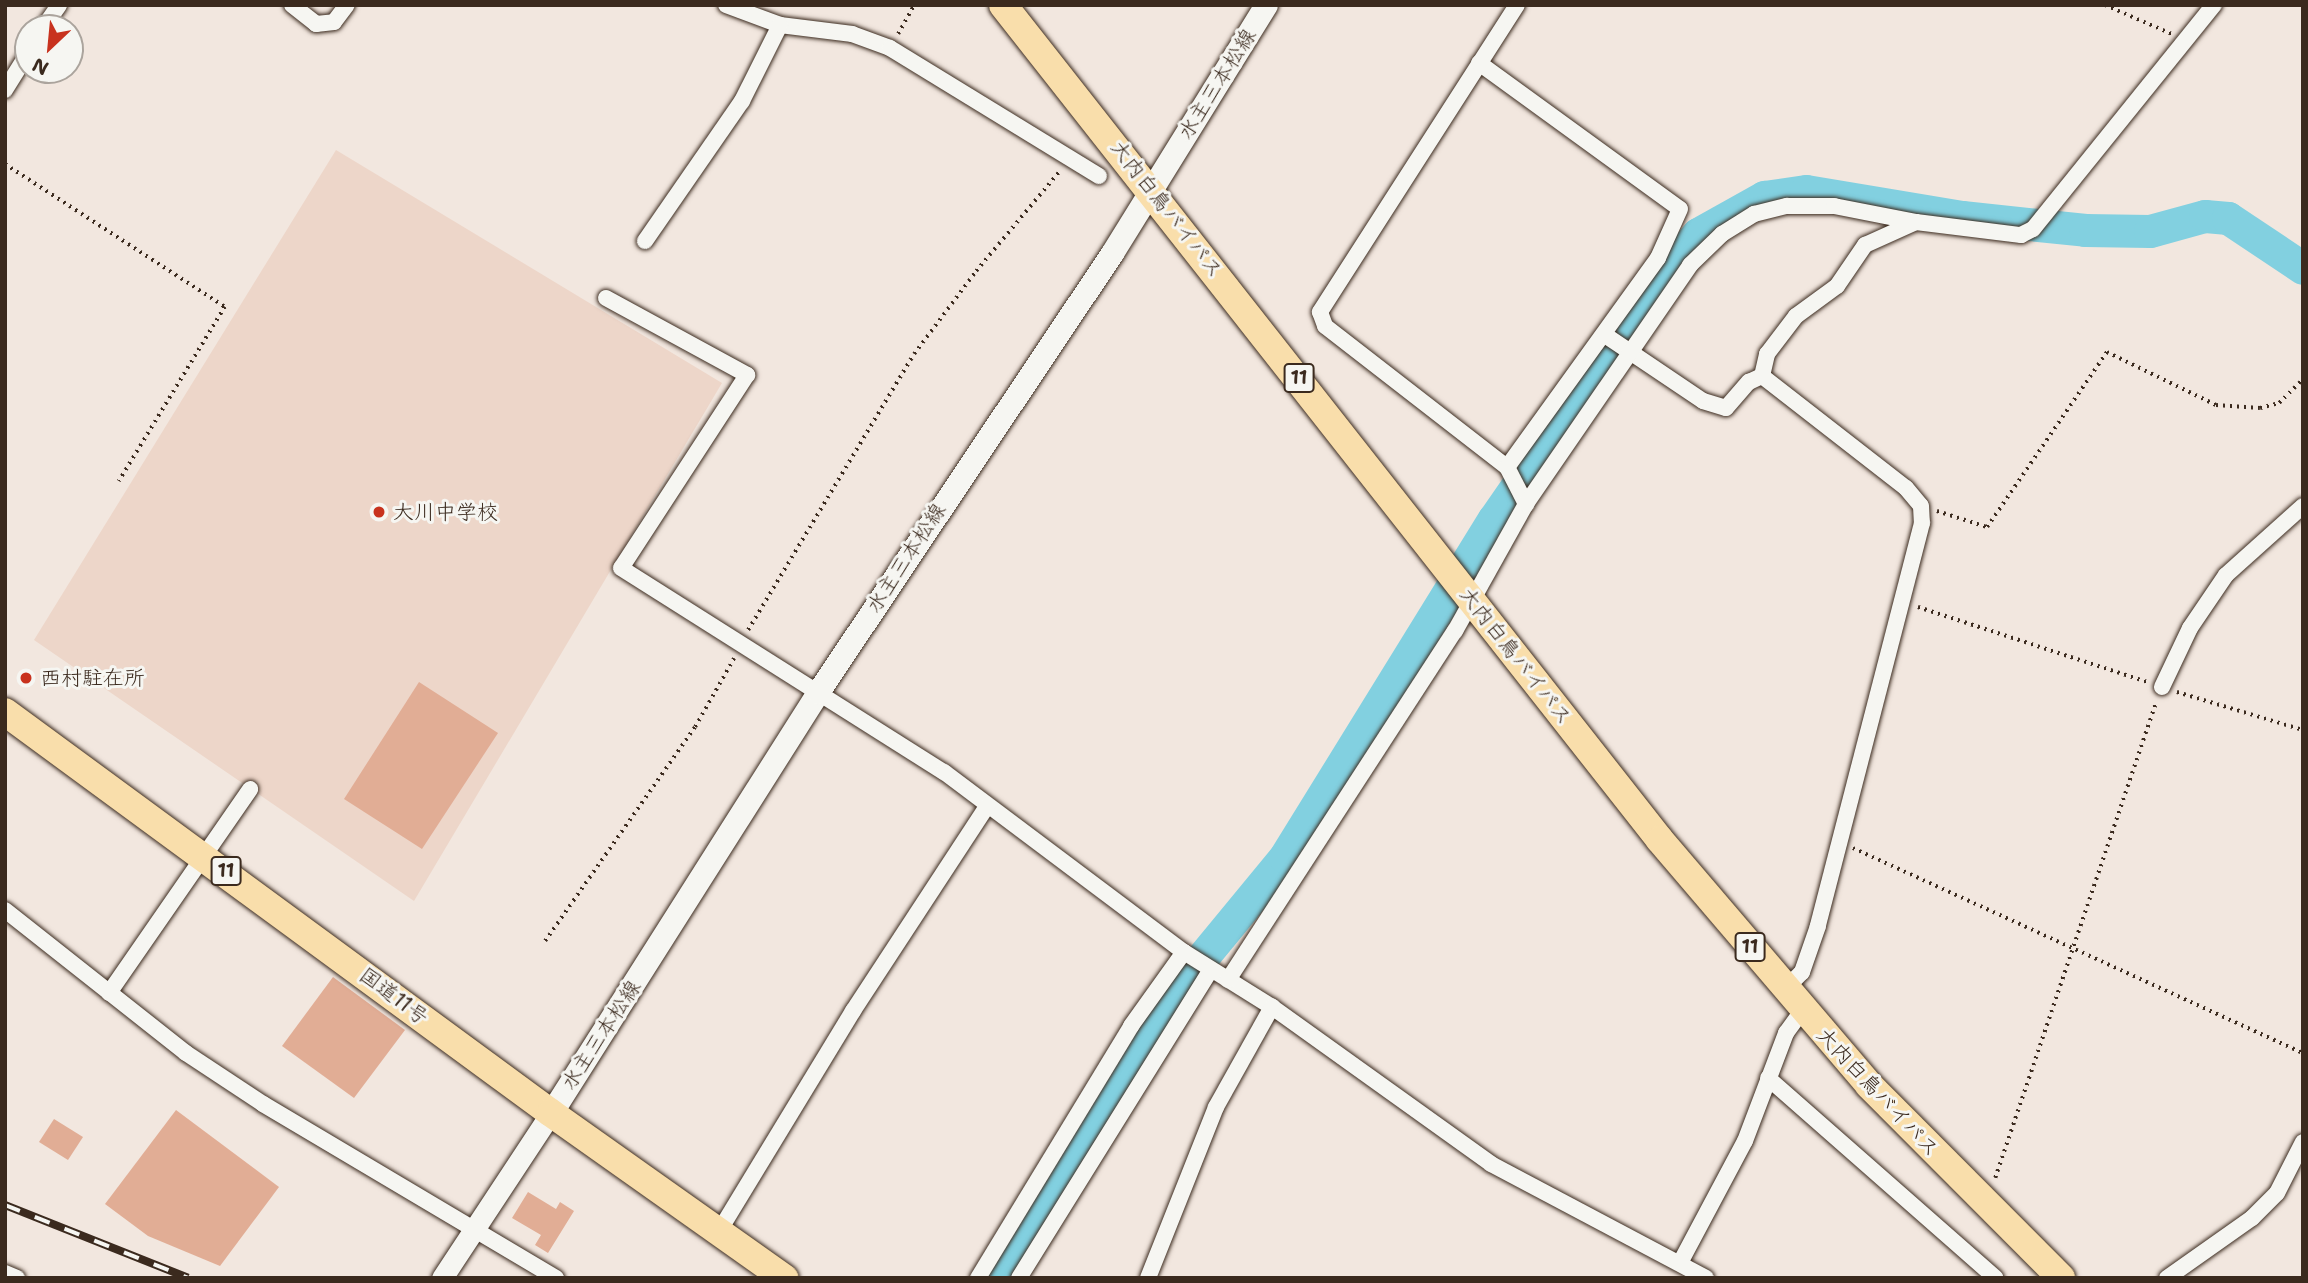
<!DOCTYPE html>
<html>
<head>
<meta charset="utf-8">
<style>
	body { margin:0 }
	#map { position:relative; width:2308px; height:1283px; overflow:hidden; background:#f2e7df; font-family:"Shantell Sans","Klee One",sans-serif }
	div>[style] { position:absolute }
	.built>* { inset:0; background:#edd6c9 }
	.river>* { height:33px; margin:-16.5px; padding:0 16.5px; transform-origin:16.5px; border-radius:16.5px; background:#82d0e0 }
	.building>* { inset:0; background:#e1ad95 }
	.path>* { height:3.5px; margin-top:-1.75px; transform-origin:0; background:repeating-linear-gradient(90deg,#3b2a1e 0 2px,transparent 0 7px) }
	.roads { filter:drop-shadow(0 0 2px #3b2a1e) drop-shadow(0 0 2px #3b2a1e) }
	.minor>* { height:16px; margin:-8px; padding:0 8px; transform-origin:8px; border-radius:8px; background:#f6f6f2 }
	.tertiary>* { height:21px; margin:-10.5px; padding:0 10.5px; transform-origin:10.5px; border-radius:10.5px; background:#f6f6f2 }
	.secondary>* { height:23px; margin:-11.5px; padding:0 11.5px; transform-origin:11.5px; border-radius:11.5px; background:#f6f6f2 }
	.trunk>* { height:28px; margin:-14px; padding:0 14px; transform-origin:14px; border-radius:14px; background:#f9deab }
	.rail>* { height:8px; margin-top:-4px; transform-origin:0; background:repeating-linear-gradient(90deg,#f6f6f2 0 16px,#3b2a1e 0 32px); box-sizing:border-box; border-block:2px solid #3b2a1e }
	.dots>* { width:19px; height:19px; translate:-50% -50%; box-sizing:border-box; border:4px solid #f6f6f2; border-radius:50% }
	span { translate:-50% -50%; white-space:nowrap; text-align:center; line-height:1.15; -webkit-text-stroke:6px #f6f6f2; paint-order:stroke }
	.shield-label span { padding:2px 5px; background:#f6f6f2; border:2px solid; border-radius:5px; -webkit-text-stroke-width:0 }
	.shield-label { font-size:19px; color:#3b2a1e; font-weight:700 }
	.street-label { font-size:21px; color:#3b2a1e }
	.poi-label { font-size:21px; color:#3b2a1e }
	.left { translate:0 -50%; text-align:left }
	.frame { position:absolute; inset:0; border:7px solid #3b2a1e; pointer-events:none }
	.north { position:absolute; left:14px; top:14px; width:70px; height:70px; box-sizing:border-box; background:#f6f6f2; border:2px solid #aba49d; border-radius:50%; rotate:206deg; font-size:19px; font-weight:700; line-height:28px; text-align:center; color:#3b2a1e }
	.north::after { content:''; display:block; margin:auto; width:24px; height:32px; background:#c8321e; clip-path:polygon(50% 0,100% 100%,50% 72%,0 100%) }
</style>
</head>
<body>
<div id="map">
	<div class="built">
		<div style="clip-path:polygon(336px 150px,722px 383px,414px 901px,34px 640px)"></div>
	</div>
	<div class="river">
		<div style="left:998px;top:1278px;width:356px;rotate:-58deg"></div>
		<div style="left:1187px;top:976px;width:154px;rotate:-50.5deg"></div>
		<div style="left:1285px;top:857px;width:397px;rotate:-58.3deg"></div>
		<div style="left:1494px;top:519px;width:309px;rotate:-55.3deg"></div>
		<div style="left:1670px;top:265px;width:42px;rotate:-47.9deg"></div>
		<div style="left:1698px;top:234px;width:76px;rotate:-29.3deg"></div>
		<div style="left:1764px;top:197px;width:42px;rotate:-8.1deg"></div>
		<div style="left:1806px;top:191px;width:158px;rotate:9.5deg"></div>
		<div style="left:1962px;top:217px;width:124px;rotate:6deg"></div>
		<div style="left:2085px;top:230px;width:65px;rotate:0.9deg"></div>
		<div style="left:2150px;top:231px;width:57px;rotate:-15.3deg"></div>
		<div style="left:2205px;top:216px;width:23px;rotate:5deg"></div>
		<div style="left:2228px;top:218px;width:90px;rotate:33.7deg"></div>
	</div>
	<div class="building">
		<div style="clip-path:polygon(419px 682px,498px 733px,422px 849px,344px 799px)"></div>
		<div style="clip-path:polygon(333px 977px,405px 1030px,354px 1098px,282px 1046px)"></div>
		<div style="clip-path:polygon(176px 1110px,279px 1187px,220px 1266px,148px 1236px,105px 1204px)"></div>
		<div style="clip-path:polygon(54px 1119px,83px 1137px,68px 1160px,39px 1142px)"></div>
		<div style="clip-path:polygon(528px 1192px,556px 1209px,560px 1202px,574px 1211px,548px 1253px,535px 1245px,541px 1235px,512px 1218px)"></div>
	</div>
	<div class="path">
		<div style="left:2105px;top:5px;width:73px;rotate:23.4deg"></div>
		<div style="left:898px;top:34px;width:33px;rotate:-61deg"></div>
		<div style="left:5px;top:164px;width:262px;rotate:33deg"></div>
		<div style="left:225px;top:307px;width:204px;rotate:121.3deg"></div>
		<div style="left:1937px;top:511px;width:52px;rotate:17.7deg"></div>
		<div style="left:1987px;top:527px;width:212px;rotate:-55.6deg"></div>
		<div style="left:2107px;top:352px;width:121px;rotate:25.9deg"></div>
		<div style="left:2216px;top:405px;width:44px;rotate:3.9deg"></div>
		<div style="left:2260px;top:408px;width:20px;rotate:-15deg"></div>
		<div style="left:2279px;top:403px;width:34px;rotate:-45deg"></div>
		<div style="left:1918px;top:607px;width:241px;rotate:18.1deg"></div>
		<div style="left:748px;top:630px;width:322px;rotate:-59deg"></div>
		<div style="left:914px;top:354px;width:104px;rotate:-53.2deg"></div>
		<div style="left:976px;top:271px;width:131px;rotate:-50deg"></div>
		<div style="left:2177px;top:692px;width:132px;rotate:16.8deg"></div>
		<div style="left:1853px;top:848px;width:494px;rotate:24.5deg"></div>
		<div style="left:545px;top:941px;width:261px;rotate:-55deg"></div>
		<div style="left:695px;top:727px;width:79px;rotate:-60.5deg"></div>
		<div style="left:1995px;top:1178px;width:502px;rotate:-71.31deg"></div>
	</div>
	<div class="roads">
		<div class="minor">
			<div style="left:292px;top:5px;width:31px;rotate:38deg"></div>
			<div style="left:316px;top:24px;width:18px;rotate:-6deg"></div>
			<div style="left:334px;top:22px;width:21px;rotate:-53deg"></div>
			<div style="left:726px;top:5px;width:58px;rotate:20.3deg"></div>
			<div style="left:780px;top:25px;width:73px;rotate:7.1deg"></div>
			<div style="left:852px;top:34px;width:40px;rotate:20.2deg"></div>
			<div style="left:890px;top:48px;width:245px;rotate:31.5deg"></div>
			<div style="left:1517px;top:5px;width:365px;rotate:122.7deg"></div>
			<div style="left:1320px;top:312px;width:15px;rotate:70deg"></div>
			<div style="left:1325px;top:326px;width:230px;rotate:37.8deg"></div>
			<div style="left:1507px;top:467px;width:42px;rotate:62.8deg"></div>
			<div style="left:43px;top:28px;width:28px;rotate:-55deg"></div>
			<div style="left:1479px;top:63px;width:248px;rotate:36deg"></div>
			<div style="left:1680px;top:209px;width:54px;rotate:114.2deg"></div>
			<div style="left:1658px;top:258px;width:258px;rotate:125.8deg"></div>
			<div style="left:5px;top:90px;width:44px;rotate:-58.1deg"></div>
			<div style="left:645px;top:241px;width:170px;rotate:-55.3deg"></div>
			<div style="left:742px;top:101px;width:85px;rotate:-63.4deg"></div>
			<div style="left:606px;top:298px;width:161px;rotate:28.6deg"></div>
			<div style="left:747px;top:375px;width:230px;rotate:123.1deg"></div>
			<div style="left:621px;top:568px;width:382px;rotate:32.3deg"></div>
			<div style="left:944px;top:772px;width:300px;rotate:36.9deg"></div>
			<div style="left:1184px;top:952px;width:104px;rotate:32deg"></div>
			<div style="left:1272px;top:1007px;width:269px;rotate:35.6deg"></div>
			<div style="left:1491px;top:1164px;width:243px;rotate:27.9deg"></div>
			<div style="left:1605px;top:335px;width:118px;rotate:34deg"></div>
			<div style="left:1703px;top:401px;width:24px;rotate:17deg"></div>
			<div style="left:1726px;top:408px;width:35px;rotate:-49deg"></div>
			<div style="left:1749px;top:382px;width:14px;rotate:-25deg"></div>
			<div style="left:1762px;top:376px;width:23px;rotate:-77deg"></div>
			<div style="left:1767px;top:354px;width:48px;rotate:-52.7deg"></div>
			<div style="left:1796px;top:316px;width:51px;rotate:-36.2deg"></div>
			<div style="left:1837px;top:286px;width:50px;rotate:-55.7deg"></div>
			<div style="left:1865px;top:245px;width:56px;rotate:-24.3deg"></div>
			<div style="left:1916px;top:222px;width:106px;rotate:7.1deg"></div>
			<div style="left:2021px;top:235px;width:13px;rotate:-27deg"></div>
			<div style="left:2033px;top:229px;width:288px;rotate:-51.1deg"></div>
			<div style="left:1762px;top:376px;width:182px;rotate:37.9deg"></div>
			<div style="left:1906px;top:488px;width:23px;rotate:50deg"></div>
			<div style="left:1921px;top:506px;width:17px;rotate:87deg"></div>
			<div style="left:1922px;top:523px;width:416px;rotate:104.5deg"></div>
			<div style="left:1818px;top:926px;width:49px;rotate:109.2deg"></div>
			<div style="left:1802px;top:972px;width:24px;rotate:135deg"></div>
			<div style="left:2162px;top:687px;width:65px;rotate:-64.6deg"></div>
			<div style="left:2190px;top:628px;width:64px;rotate:-55.8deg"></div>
			<div style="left:2226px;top:575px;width:103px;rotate:-41.9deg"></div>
			<div style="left:5px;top:910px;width:231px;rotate:38.3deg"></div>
			<div style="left:186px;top:1053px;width:92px;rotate:33.5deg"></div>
			<div style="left:263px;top:1104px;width:341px;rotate:30.7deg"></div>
			<div style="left:1228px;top:980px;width:416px;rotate:-57deg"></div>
			<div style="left:1455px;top:631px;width:145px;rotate:-60.8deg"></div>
			<div style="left:1526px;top:504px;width:290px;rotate:-55.5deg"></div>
			<div style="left:1690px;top:265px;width:45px;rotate:-44.1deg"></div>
			<div style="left:1722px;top:234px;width:38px;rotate:-32deg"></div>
			<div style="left:1754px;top:214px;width:34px;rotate:-14deg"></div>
			<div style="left:1787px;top:206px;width:47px"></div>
			<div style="left:1834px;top:206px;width:84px;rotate:11deg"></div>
			<div style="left:109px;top:993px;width:248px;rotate:-55.3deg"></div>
			<div style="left:1768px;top:1078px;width:303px;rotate:41.3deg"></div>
			<div style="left:718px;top:1233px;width:260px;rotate:-58.7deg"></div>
			<div style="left:853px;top:1011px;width:245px;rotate:-56.8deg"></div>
			<div style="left:1680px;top:1263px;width:138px;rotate:-62deg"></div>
			<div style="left:1745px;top:1141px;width:116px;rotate:-69.2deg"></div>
			<div style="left:1786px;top:1033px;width:29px;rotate:-54deg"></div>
			<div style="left:5px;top:1273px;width:13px;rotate:23deg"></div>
			<div style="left:978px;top:1278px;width:295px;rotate:-58.7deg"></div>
			<div style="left:1131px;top:1026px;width:91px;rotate:-54.4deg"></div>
			<div style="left:1019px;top:1278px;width:363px;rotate:-58.1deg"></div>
			<div style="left:1148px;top:1278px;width:184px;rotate:-68.3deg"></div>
			<div style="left:1216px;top:1107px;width:115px;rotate:-60.8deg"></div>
			<div style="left:2167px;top:1278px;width:104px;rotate:-35.2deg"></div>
			<div style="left:2252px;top:1218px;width:35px;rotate:-45deg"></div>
			<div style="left:2277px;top:1193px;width:57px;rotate:-63deg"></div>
		</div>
		<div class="tertiary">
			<div style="left:442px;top:1278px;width:198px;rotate:-56.6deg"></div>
		</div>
		<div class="secondary">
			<div style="left:551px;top:1113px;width:499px;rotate:-57.6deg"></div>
			<div style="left:818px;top:692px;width:528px;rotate:-56.19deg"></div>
			<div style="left:1112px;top:253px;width:292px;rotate:-58.2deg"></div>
		</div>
		<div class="trunk">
			<div style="left:1003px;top:5px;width:1062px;rotate:51.8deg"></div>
			<div style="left:1660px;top:840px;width:322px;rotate:49.5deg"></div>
			<div style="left:1869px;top:1085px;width:272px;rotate:45.1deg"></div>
			<div style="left:5px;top:712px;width:677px;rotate:36.29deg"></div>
			<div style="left:551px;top:1113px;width:286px;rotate:35.3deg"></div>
		</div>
	</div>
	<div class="rail">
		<div style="left:5px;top:1205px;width:197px;rotate:21.7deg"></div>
	</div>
	<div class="dots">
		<div style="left:379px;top:512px;background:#c8321e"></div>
		<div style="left:26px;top:678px;background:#c8321e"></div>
	</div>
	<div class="shield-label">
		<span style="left:1299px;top:378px">11</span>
		<span style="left:226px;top:871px">11</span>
		<span style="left:1750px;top:947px">11</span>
	</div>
	<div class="street-label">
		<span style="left:1217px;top:84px;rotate:-58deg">水主三本松線</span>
		<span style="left:1167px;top:209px;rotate:52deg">大内白鳥バイパス</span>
		<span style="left:906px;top:558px;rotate:-57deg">水主三本松線</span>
		<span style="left:1516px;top:656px;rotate:52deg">大内白鳥バイパス</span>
		<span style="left:394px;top:996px;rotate:37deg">国道11号</span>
		<span style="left:601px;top:1035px;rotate:-57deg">水主三本松線</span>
		<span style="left:1878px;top:1092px;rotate:47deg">大内白鳥バイパス</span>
	</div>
	<div class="poi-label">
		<span class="left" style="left:393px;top:512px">大川中学校</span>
		<span class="left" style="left:40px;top:678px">西村駐在所</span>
	</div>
	<div class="frame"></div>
	<div class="north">N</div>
</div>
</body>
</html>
